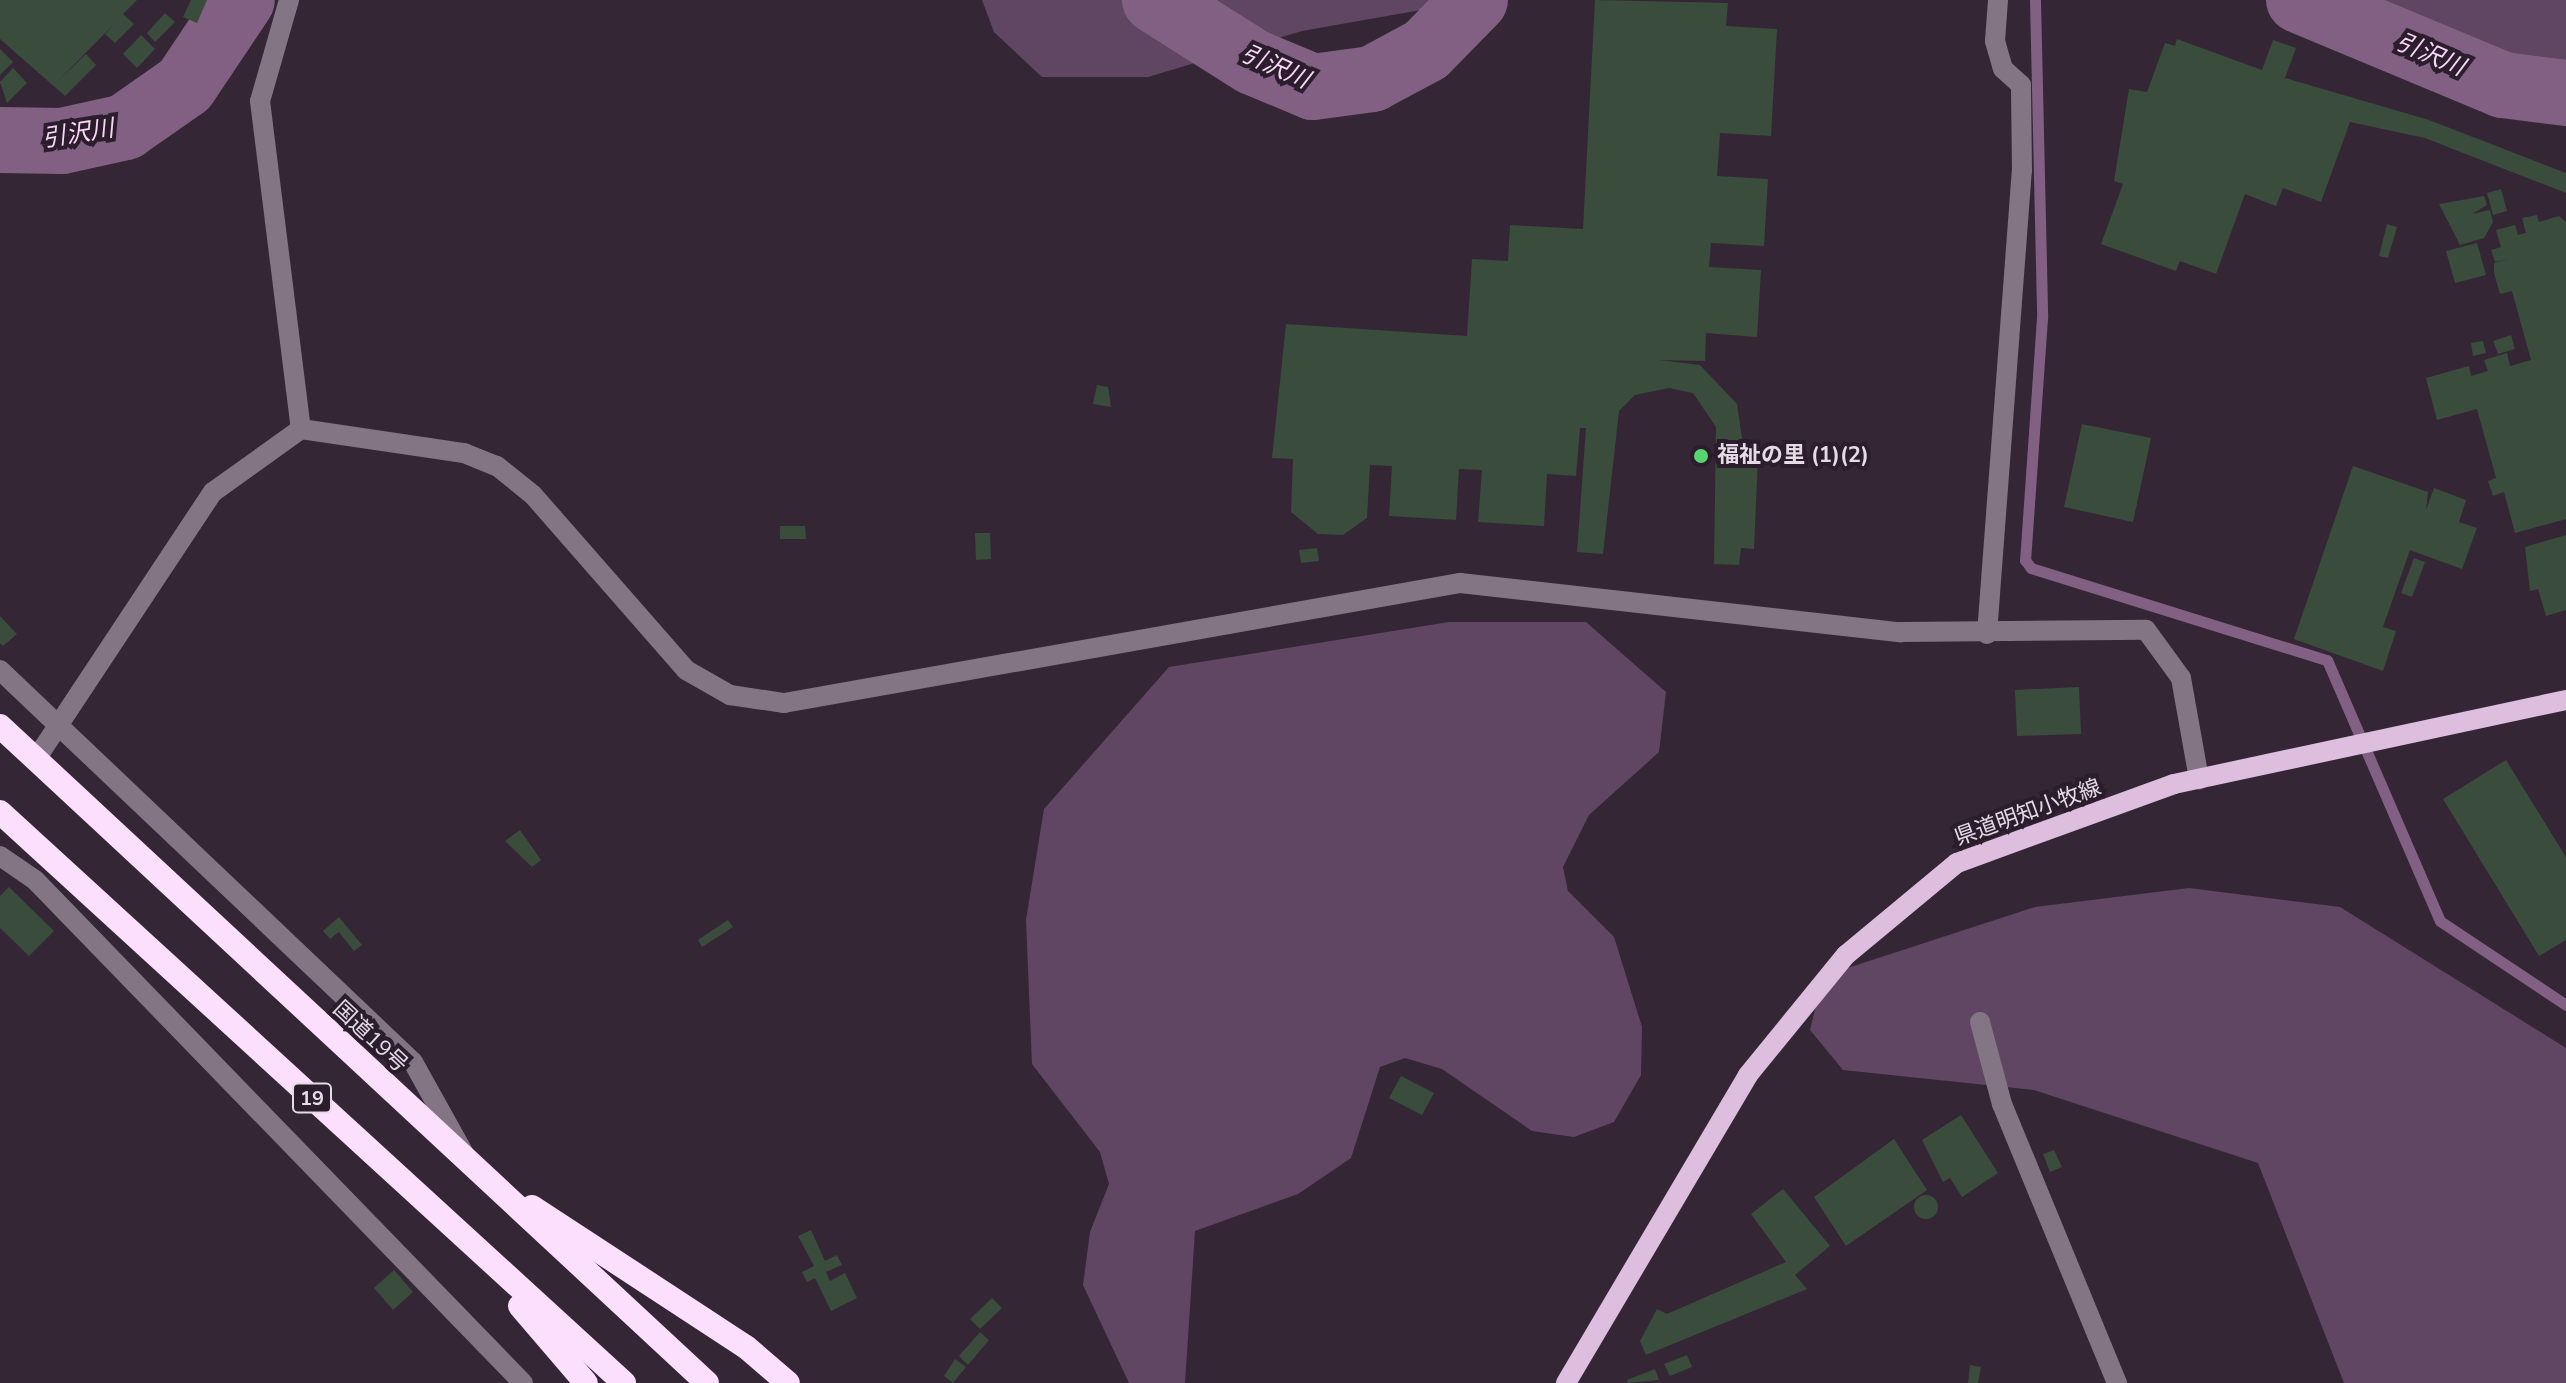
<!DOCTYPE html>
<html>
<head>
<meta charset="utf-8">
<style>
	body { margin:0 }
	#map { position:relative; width:2566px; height:1383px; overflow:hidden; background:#352636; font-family:"Nunito Sans","Noto Sans JP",sans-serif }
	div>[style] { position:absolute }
	.green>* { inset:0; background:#604662 }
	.stream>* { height:11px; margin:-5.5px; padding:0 5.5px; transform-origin:5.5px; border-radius:5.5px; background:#816083 }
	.river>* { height:66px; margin:-33px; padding:0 33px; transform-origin:33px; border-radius:33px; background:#816083 }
	.building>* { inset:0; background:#3a4c3c }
	.round { border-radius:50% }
	.minor>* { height:20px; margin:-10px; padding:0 10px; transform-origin:10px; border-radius:10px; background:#847585 }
	.major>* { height:20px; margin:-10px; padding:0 10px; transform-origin:10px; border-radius:10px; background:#ddbedf }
	.highway>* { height:24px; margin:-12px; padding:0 12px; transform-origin:12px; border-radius:12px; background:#fcdefd }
	.dots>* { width:22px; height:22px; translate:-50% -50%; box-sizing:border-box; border:4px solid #2b1d2c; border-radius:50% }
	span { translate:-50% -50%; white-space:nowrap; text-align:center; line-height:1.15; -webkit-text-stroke:8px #2b1d2c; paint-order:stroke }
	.shield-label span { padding:2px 6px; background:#2b1d2c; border:2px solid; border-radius:6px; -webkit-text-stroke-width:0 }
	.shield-label { font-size:20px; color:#e4dbe5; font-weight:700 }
	.poi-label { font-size:22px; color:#e4dbe5; font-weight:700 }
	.left { translate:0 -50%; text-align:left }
	.street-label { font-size:22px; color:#e4dbe5 }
	.water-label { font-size:24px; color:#f8d7fa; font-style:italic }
</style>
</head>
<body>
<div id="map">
	<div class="green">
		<div style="clip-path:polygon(982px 0,1432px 0,1421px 10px,1302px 31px,1148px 77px,1042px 77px,994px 32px)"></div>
		<div style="clip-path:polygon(2306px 0,2566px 0,2566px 126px,2527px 115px)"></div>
		<div style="clip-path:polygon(1449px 622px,1586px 622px,1666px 692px,1659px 752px,1589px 815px,1563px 867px,1568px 891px,1614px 937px,1642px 1027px,1641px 1075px,1614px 1122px,1574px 1137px,1532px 1131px,1442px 1069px,1405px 1058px,1380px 1067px,1351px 1158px,1298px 1194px,1195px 1231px,1185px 1383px,1129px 1383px,1083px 1285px,1090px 1232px,1109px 1184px,1100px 1152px,1032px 1064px,1026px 920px,1044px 809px,1169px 667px)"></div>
		<div style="clip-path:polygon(2189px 888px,2340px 907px,2566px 1048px,2566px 1383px,2344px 1383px,2258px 1163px,2034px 1090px,1843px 1070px,1810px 1030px,1823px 976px,2035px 907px)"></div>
	</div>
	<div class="stream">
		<div style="left:2035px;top:0;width:318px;rotate:88.7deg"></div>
		<div style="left:2042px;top:318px;width:243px;rotate:94deg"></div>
		<div style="left:2025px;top:560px;width:10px;rotate:53deg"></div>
		<div style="left:2031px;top:568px;width:310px;rotate:17.3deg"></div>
		<div style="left:2327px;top:660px;width:284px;rotate:66.6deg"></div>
		<div style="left:2440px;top:921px;width:151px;rotate:33.7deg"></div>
	</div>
	<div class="river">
		<div style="left:1155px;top:0;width:116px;rotate:32.3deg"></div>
		<div style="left:1253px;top:62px;width:65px;rotate:22.6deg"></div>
		<div style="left:1313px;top:87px;width:60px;rotate:-7.7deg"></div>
		<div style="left:1372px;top:79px;width:61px;rotate:-28.2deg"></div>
		<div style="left:1426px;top:50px;width:70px;rotate:-45.6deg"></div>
		<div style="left:2299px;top:0;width:221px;rotate:22.6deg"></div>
		<div style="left:2503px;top:85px;width:64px;rotate:7.2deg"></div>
		<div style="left:0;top:140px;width:62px;rotate:0.9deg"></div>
		<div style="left:62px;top:141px;width:65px;rotate:-12.5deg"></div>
		<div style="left:125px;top:127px;width:73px;rotate:-35deg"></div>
		<div style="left:185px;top:85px;width:102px;rotate:-56.2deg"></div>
	</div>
	<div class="building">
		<div style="clip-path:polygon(0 0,137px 0,123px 14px,134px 24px,115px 43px,105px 34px,115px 23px,58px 81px,86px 54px,96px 65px,65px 96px,0 39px)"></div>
		<div style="clip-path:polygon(191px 0,207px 0,197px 23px,183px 17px)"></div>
		<div style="clip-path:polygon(1595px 0,1728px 3px,1726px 26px,1777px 29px,1771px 136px,1720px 133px,1717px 176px,1768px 179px,1764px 246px,1711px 243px,1709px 267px,1761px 270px,1757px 337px,1706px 333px,1705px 361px,1659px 360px,1700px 365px,1737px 404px,1745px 459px,1758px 459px,1754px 549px,1741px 548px,1739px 565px,1714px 564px,1716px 427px,1693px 393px,1669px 388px,1635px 395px,1619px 411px,1603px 554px,1577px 552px,1586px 428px,1580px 428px,1576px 476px,1547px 474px,1544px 526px,1478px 522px,1482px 470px,1459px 469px,1456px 520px,1389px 516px,1392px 466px,1370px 465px,1367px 518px,1343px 535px,1318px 534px,1291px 512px,1293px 459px,1272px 458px,1286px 324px,1467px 336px,1472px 259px,1508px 261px,1510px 225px,1583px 229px)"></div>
		<div style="clip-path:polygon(165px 13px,175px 22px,155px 42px,147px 33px)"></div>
		<div style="clip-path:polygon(141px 35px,155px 49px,137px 68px,123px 54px)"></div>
		<div style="clip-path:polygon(2177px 39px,2262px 70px,2273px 40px,2296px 48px,2285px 78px,2429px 120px,2566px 173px,2566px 193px,2425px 138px,2350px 122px,2321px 202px,2283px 188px,2276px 206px,2245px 194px,2216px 274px,2180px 261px,2176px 271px,2101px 244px,2123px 184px,2114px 181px,2129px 89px,2147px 92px,2165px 43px,2175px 46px)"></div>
		<div style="clip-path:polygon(0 49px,13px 62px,0 75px)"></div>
		<div style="clip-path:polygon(13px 68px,27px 83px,7px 103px,0 82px)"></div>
		<div style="clip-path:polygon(2501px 189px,2507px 211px,2493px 215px,2487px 193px)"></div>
		<div style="clip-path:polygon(2484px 196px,2487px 205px,2472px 214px,2490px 210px,2493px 222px,2484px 238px,2460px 245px,2439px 204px)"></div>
		<div style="clip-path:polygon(2537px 215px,2539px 222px,2559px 216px,2566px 222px,2566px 519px,2515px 533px,2504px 492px,2493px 496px,2488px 481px,2496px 478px,2477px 409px,2437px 420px,2426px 378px,2469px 366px,2471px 376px,2488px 371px,2484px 360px,2507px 353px,2510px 366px,2531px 360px,2512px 291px,2500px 294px,2494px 273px,2494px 263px,2508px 259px,2495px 262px,2491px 250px,2501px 247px,2496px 230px,2515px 225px,2518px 235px,2526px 233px,2522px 218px)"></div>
		<div style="clip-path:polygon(2387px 224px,2397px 227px,2388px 258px,2379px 256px)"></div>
		<div style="clip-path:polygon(2477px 243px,2486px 275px,2455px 283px,2446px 251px)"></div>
		<div style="clip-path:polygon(2511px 335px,2515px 349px,2498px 354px,2493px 341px)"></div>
		<div style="clip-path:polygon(2483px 341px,2486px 353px,2473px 356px,2471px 343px)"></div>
		<div style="clip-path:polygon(1097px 385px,1108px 387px,1111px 407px,1093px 404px)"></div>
		<div style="clip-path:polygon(2082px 424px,2151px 438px,2133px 522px,2064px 507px)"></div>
		<div style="clip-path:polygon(2353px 466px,2428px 492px,2426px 510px,2434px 488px,2466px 500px,2459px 522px,2477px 528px,2462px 569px,2410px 550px,2383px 627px,2396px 631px,2383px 671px,2294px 639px)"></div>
		<div style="clip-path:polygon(780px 526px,805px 526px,806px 539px,780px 539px)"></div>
		<div style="clip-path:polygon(975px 533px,990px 533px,991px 559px,976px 560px)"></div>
		<div style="clip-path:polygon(2566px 535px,2566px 610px,2546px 616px,2538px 589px,2530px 591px,2525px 547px)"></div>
		<div style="clip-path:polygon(1317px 548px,1319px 561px,1301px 563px,1299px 550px)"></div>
		<div style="clip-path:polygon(2414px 558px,2425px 562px,2412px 597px,2401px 593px)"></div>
		<div style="clip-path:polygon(0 616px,17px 634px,3px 646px,0 643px)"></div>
		<div style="clip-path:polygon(2079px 687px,2081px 734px,2017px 736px,2015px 690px)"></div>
		<div style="clip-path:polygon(2506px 760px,2566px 857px,2566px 940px,2539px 956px,2443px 799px)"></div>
		<div style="clip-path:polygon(520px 830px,541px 860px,532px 867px,505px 841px)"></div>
		<div style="clip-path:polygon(9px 887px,54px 931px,29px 956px,0 928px,0 896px)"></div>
		<div style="clip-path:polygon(339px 917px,362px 945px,354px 951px,339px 932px,330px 939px,323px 931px)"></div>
		<div style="clip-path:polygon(728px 920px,733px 927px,702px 947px,698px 940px)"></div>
		<div style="clip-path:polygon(1401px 1076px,1434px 1093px,1422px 1115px,1389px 1098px)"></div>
		<div style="clip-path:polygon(1961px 1115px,1998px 1173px,1962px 1197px,1950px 1178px,1943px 1182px,1922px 1140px)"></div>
		<div style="clip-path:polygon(1894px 1139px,1927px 1190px,1846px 1246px,1814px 1197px)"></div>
		<div style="clip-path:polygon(2054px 1150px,2062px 1167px,2050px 1172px,2043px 1154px)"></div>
		<div style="clip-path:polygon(1783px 1189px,1830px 1246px,1795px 1275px,1807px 1289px,1646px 1355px,1640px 1341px,1657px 1309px,1667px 1314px,1786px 1262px,1751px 1214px)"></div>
		<div class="round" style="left:1914px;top:1195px;width:24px;height:24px"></div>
		<div style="clip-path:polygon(811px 1230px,825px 1261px,837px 1255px,842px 1265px,826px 1272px,830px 1281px,845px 1273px,857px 1298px,831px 1311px,815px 1278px,807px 1282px,802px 1272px,814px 1266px,798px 1236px)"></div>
		<div style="clip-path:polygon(394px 1270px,413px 1292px,393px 1310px,374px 1288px)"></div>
		<div style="clip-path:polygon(992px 1298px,1002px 1308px,980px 1329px,970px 1319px)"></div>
		<div style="clip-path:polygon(980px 1332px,989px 1340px,968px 1365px,959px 1356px)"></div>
		<div style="clip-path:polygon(1687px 1355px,1692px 1367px,1670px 1376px,1664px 1364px)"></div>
		<div style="clip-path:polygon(955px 1359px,966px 1367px,953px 1383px,944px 1376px)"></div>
		<div style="clip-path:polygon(1970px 1365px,1981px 1367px,1978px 1383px,1968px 1383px)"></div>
		<div style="clip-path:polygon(1655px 1369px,1659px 1380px,1628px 1383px,1627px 1380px)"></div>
	</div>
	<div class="minor">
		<div style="left:289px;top:0;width:105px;rotate:106deg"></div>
		<div style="left:260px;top:101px;width:331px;rotate:82.9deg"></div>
		<div style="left:1987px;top:634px;width:464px;rotate:-85.7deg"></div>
		<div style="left:2022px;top:171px;width:86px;rotate:-90.7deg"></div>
		<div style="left:2021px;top:85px;width:24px;rotate:-138deg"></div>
		<div style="left:2003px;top:69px;width:29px;rotate:-106deg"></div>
		<div style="left:1995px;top:41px;width:41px;rotate:-85.8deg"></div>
		<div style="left:0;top:670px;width:569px;rotate:43.51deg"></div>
		<div style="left:413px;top:1062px;width:103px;rotate:60.9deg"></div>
		<div style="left:36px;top:759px;width:320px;rotate:-56.5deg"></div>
		<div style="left:213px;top:492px;width:108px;rotate:-35.6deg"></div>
		<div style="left:301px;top:429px;width:165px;rotate:8.4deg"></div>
		<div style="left:464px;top:453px;width:35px;rotate:22deg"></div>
		<div style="left:497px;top:466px;width:46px;rotate:38.9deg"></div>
		<div style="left:533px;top:495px;width:232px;rotate:48.8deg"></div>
		<div style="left:686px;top:670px;width:51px;rotate:29.6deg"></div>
		<div style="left:730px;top:695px;width:55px;rotate:8.4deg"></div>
		<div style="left:784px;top:703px;width:687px;rotate:-10.07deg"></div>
		<div style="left:1460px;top:583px;width:443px;rotate:6.4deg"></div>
		<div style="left:1900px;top:632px;width:246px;rotate:-0.5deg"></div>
		<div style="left:2146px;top:630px;width:59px;rotate:53.9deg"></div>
		<div style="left:2181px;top:678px;width:103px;rotate:79.9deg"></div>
		<div style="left:0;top:856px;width:42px;rotate:34.4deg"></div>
		<div style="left:35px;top:880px;width:701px;rotate:45.87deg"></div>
		<div style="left:1980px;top:1022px;width:85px;rotate:75deg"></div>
		<div style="left:2002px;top:1104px;width:302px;rotate:67.6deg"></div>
	</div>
	<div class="major">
		<div style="left:1566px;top:1383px;width:358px;rotate:-59.4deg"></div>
		<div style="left:1748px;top:1075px;width:155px;rotate:-50.8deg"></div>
		<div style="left:1846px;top:955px;width:144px;rotate:-39.7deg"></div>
		<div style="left:1957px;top:863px;width:231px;rotate:-20deg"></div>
		<div style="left:2174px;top:784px;width:401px;rotate:-12.1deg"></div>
	</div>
	<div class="highway">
		<div style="left:0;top:726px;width:965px;rotate:42.9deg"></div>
		<div style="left:0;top:812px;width:846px;rotate:42.46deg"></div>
		<div style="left:532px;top:1207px;width:256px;rotate:33.2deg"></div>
		<div style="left:746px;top:1347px;width:55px;rotate:40.6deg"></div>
		<div style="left:520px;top:1306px;width:101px;rotate:49.4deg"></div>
	</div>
	<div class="dots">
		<div style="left:1701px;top:456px;background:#57d570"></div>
	</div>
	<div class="shield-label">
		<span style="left:312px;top:1098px">19</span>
	</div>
	<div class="poi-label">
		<span class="left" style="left:1717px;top:456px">福祉の里 (1)(2)</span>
	</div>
	<div class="street-label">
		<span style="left:2028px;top:813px;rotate:-20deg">県道明知小牧線</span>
		<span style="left:370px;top:1037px;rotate:43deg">国道19号</span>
	</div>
	<div class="water-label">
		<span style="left:2430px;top:55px;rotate:23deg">引沢川</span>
		<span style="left:1275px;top:67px;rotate:24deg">引沢川</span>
		<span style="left:78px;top:134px;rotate:-9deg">引沢川</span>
	</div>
</div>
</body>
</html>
